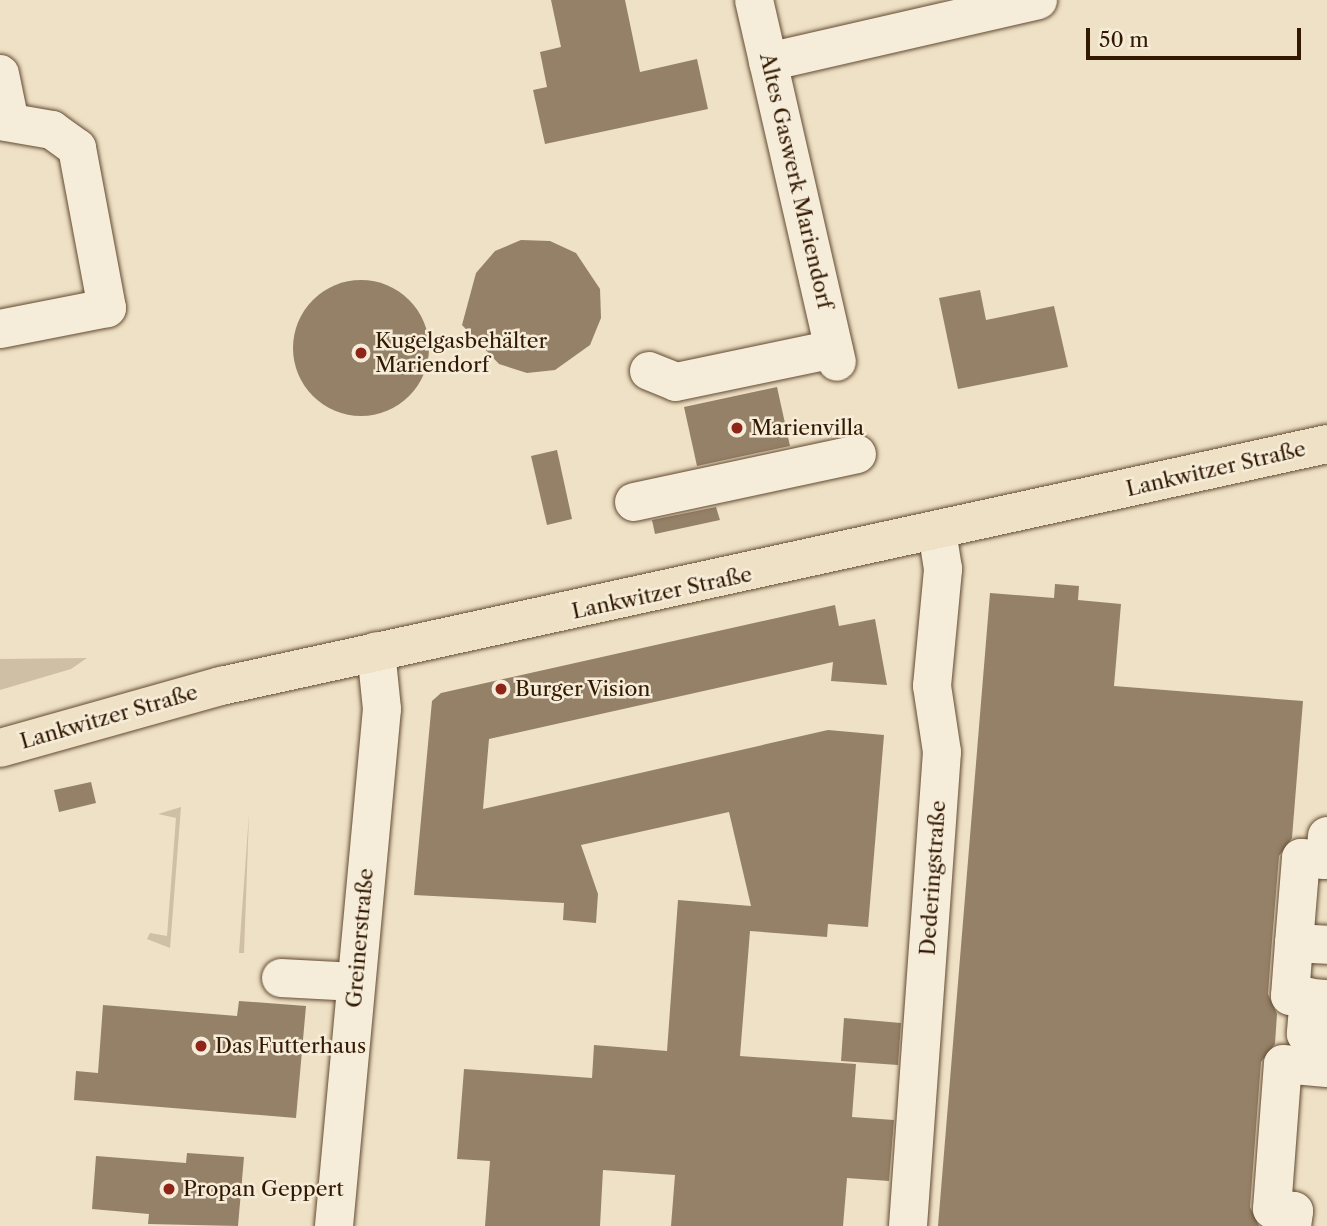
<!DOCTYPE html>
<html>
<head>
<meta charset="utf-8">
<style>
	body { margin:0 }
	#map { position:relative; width:1327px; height:1226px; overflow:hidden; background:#efe1c5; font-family:"Libre Caslon Text",serif }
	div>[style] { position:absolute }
	.green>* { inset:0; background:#cfbfa4 }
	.building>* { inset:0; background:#958167 }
	.round { border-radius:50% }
	.roads { filter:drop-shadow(0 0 2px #624b32) drop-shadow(0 0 2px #624b32) }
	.minor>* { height:38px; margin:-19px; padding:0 19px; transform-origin:19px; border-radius:19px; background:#f5ecd9 }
	.major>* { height:38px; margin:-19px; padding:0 19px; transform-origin:19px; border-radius:19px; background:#efe1c5 }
	.dots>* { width:19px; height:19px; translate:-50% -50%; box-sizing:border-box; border:4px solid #f5ecd9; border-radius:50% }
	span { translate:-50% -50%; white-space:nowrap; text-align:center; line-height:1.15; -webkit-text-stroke:5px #f5ecd9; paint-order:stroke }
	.street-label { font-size:21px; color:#331901 }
	.poi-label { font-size:21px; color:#331901 }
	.left { translate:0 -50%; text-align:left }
	.scale { position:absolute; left:1086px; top:28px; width:215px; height:32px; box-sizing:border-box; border:4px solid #331901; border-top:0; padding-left:9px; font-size:21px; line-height:24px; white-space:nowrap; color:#331901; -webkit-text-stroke:5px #f5ecd9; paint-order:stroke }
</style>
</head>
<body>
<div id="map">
	<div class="green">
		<div style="clip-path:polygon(87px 658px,71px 669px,0 690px,0 659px)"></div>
		<div style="clip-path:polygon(181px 807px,170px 948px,147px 939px,150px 933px,167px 936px,176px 818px,158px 814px)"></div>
		<div style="clip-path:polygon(249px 814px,244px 953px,239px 953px)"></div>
	</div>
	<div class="building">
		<div style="clip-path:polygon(551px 0,625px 0,640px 72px,697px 59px,708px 109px,545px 144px,533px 90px,547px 87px,540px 52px,561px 47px)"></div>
		<div style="clip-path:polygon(521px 240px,550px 241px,576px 253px,600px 289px,601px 318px,590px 345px,555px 370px,527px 373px,499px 364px,462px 325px,476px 273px,495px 251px)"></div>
		<div class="round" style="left:293px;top:280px;width:136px;height:136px"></div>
		<div style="clip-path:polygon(980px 290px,986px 320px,1054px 306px,1068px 367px,958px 389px,939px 298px)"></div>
		<div style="clip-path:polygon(777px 387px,790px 446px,697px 466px,684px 407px)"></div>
		<div style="clip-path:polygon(557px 450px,572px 519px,547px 525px,531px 456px)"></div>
		<div style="clip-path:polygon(716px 507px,720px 520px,655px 534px,652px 520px)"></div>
		<div style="clip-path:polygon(1055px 584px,1079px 586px,1078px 600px,1121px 604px,1114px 686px,1303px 701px,1292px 838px,1279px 856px,1272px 941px,1268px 994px,1277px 1014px,1275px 1044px,1261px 1062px,1250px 1207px,1259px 1226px,938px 1226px,990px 593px,1054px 598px)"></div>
		<div style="clip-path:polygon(835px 605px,839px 626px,875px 619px,887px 685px,831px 681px,833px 662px,489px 739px,483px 809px,828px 730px,884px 735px,868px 927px,828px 924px,827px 937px,750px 931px,740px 1056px,856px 1064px,852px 1117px,894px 1120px,889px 1181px,847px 1178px,843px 1226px,671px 1226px,675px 1175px,603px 1170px,600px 1226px,485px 1226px,490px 1161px,457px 1159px,464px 1069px,592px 1078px,594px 1045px,667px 1051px,678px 900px,751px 906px,729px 812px,581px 845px,598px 894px,596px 923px,563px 920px,564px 903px,414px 895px,432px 701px,441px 693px)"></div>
		<div style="clip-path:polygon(91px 782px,96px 803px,59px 812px,54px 790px)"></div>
		<div style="clip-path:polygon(239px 1001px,306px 1006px,296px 1118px,74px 1100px,76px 1071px,98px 1073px,103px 1005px,237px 1016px)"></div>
		<div style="clip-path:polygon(844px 1018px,901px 1023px,898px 1065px,841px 1061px)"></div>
		<div style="clip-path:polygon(187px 1153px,244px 1157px,238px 1226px,148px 1224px,149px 1214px,92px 1209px,96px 1156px,186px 1163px)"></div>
	</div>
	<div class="roads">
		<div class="minor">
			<div style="left:754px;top:0;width:371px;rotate:77.1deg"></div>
			<div style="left:768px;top:62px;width:277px;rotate:-12.9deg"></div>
			<div style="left:0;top:74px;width:45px;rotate:78.4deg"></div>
			<div style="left:0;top:121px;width:53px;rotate:9.8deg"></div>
			<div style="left:52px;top:130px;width:31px;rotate:36deg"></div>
			<div style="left:77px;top:148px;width:163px;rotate:79.4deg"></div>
			<div style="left:107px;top:308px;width:109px;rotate:168.9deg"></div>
			<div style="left:649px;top:371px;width:29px;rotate:22deg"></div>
			<div style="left:676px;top:382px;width:161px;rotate:-11.8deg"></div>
			<div style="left:634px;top:502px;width:228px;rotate:-12.1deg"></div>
			<div style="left:1327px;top:836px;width:24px;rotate:95deg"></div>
			<div style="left:1325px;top:860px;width:24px;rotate:-175deg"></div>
			<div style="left:1301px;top:858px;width:85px;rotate:94.7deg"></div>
			<div style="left:1294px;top:943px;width:33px;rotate:3deg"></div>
			<div style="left:1294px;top:943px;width:53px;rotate:94.3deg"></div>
			<div style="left:1290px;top:996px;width:37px;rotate:5deg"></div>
			<div style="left:281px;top:978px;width:75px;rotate:3.1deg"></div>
			<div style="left:1309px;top:997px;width:37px;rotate:95deg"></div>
			<div style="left:1306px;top:1034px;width:21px;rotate:5deg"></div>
			<div style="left:334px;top:1226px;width:519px;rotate:-84.7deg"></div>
			<div style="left:382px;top:709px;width:58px;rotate:-95.9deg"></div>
			<div style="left:908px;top:1226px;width:475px;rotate:-85.9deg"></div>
			<div style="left:942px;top:752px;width:67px;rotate:-98.6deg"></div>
			<div style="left:932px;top:686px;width:118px;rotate:-84.6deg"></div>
			<div style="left:943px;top:569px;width:37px;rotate:-99deg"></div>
			<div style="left:1292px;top:1226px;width:15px;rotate:-82deg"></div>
			<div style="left:1294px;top:1211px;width:22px;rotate:-175deg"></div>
			<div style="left:1272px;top:1209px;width:145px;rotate:-85.7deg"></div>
			<div style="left:1283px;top:1064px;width:44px;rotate:5.2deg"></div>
		</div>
		<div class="major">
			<div style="left:0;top:748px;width:230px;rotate:-15.7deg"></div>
			<div style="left:221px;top:686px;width:1132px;rotate:-12.34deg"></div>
		</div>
	</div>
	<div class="dots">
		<div style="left:361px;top:353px;background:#8f2418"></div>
		<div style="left:737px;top:428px;background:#8f2418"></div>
		<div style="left:501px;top:689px;background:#8f2418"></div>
		<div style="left:201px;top:1046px;background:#8f2418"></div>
		<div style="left:169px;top:1189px;background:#8f2418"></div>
	</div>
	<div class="street-label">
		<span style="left:796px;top:181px;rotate:77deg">Altes Gaswerk Mariendorf</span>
		<span style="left:1216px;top:469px;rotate:-13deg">Lankwitzer Straße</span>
		<span style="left:662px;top:593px;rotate:-12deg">Lankwitzer Straße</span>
		<span style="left:109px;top:717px;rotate:-16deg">Lankwitzer Straße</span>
		<span style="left:933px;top:878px;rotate:-86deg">Dederingstraße</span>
		<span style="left:360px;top:938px;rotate:-85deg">Greinerstraße</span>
	</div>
	<div class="poi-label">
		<span class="left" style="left:375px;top:353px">Kugelgasbehälter<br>Mariendorf</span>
		<span class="left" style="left:751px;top:428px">Marienvilla</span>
		<span class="left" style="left:515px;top:689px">Burger Vision</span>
		<span class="left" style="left:215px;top:1046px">Das Futterhaus</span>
		<span class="left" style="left:183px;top:1189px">Propan Geppert</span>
	</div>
	<div class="scale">50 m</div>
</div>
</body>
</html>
